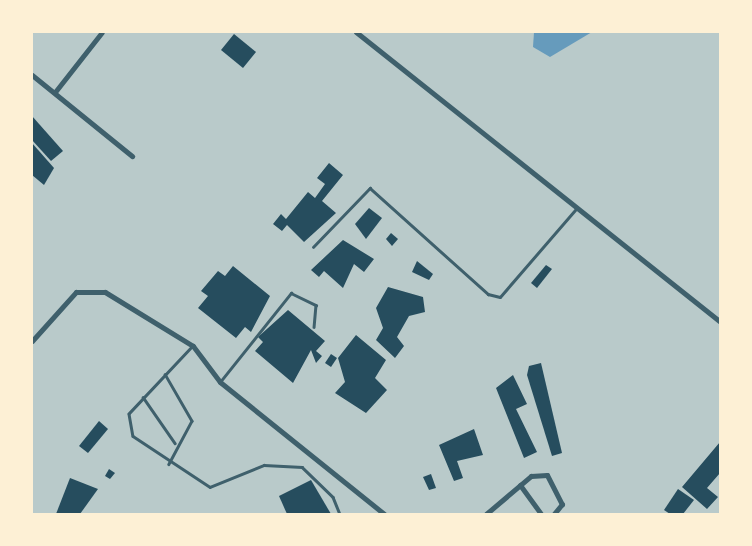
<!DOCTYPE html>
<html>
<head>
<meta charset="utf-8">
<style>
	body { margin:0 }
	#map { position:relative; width:752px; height:546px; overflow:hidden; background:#fdf0d5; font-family:"Sofia Sans Condensed",sans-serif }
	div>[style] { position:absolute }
	.green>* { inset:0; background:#b9caca }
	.water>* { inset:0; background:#669bbc }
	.building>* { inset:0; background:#264d5e }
	.service>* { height:2.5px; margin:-1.25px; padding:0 1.25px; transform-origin:1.25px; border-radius:1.25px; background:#3f606c }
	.minor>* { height:5px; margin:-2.5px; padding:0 2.5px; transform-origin:2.5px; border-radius:2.5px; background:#3f606c }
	span { translate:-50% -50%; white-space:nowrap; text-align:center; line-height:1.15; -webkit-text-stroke:5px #fdf0d5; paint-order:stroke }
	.frame { position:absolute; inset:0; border:33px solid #fdf0d5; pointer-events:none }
</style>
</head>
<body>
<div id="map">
	<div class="green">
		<div style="clip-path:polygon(32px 32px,720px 32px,720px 514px,32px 514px)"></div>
	</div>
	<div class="water">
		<div style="clip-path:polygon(534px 32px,592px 32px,550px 57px,533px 47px)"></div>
	</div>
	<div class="building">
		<div style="clip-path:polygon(234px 34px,256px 52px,243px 68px,221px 50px)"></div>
		<div style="clip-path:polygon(32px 116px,63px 151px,51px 161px,32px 140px)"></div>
		<div style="clip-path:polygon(32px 143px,54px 168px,44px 185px,32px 175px)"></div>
		<div style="clip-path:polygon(329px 163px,343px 175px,322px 201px,336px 213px,304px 242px,287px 225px,282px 231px,273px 224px,281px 214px,286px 219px,308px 192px,315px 198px,325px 184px,317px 178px)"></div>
		<div style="clip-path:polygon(369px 208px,382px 218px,366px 239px,355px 224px)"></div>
		<div style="clip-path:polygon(391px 233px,398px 239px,392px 246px,386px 239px)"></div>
		<div style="clip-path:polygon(343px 240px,374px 259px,364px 272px,354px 264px,343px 288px,324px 271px,319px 277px,311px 270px)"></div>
		<div style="clip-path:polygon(417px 261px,433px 274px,429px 280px,412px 272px)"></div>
		<div style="clip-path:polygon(546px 265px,552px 269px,537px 288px,531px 283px)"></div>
		<div style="clip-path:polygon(233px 266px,270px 296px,251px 332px,245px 327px,236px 338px,198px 308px,208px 296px,201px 291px,218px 271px,225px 276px)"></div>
		<div style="clip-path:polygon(388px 287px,423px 297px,425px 312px,409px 316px,397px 337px,404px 346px,395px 358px,376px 340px,383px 328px,376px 308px)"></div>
		<div style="clip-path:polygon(288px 310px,325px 341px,316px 351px,322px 356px,316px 363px,311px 350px,293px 383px,255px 351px,263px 342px,258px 337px)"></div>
		<div style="clip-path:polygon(356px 335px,386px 360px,375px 378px,387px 390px,366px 413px,335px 393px,345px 382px,338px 358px)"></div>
		<div style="clip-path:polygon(331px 354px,337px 358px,331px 367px,325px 363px)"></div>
		<div style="clip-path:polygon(541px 363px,562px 453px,552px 456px,527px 375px,529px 366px)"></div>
		<div style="clip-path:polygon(513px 375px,527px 404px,516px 409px,537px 452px,524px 458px,496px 388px)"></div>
		<div style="clip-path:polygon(99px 421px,108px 429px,88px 453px,79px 446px)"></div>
		<div style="clip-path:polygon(474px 429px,483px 455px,457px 461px,463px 478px,454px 481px,439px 445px)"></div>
		<div style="clip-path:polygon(720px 442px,720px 473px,707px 488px,718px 497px,707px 509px,682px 487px)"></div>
		<div style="clip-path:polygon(109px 469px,115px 473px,110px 479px,105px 476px)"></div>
		<div style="clip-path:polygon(431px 474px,436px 488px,429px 490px,423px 477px)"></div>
		<div style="clip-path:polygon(70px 478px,98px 489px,80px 514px,56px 514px)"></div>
		<div style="clip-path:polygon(311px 480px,331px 514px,287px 514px,279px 496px)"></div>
		<div style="clip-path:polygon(678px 489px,694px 500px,683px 514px,670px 514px,664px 510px)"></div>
	</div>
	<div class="service">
		<div style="left:313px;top:247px;width:82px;rotate:-46deg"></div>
		<div style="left:370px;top:188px;width:159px;rotate:41.9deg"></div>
		<div style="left:488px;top:294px;width:12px;rotate:14deg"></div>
		<div style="left:500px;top:297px;width:116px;rotate:-49.2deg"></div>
		<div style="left:193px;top:346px;width:93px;rotate:133.3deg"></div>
		<div style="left:129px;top:414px;width:22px;rotate:80deg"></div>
		<div style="left:133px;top:436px;width:92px;rotate:33.5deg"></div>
		<div style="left:210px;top:487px;width:58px;rotate:-22.2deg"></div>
		<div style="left:264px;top:465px;width:38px;rotate:3deg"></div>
		<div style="left:302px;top:467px;width:43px;rotate:44.1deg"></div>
		<div style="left:333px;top:497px;width:18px;rotate:68deg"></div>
		<div style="left:165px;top:374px;width:54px;rotate:60.1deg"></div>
		<div style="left:192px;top:421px;width:49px;rotate:118.1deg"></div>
		<div style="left:220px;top:382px;width:114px;rotate:-51.4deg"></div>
		<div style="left:291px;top:293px;width:28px;rotate:26deg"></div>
		<div style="left:316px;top:305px;width:22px;rotate:95deg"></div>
		<div style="left:143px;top:397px;width:56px;rotate:55.2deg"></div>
	</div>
	<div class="minor">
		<div style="left:356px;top:32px;width:465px;rotate:38.5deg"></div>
		<div style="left:32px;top:75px;width:129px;rotate:39deg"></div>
		<div style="left:55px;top:92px;width:76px;rotate:-51.9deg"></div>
		<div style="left:32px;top:341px;width:66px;rotate:-48.1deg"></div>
		<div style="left:76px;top:292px;width:29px"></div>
		<div style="left:105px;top:292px;width:103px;rotate:31.5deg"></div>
		<div style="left:193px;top:346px;width:45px;rotate:53.1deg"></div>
		<div style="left:220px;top:382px;width:211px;rotate:38.8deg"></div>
		<div style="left:520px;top:485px;width:36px;rotate:54deg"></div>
		<div style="left:486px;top:514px;width:59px;rotate:-40.2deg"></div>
		<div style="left:531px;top:476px;width:16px;rotate:-4deg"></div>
		<div style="left:547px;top:475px;width:33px;rotate:63deg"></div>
		<div style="left:562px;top:504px;width:13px;rotate:129deg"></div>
	</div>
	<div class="frame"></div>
</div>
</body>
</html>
